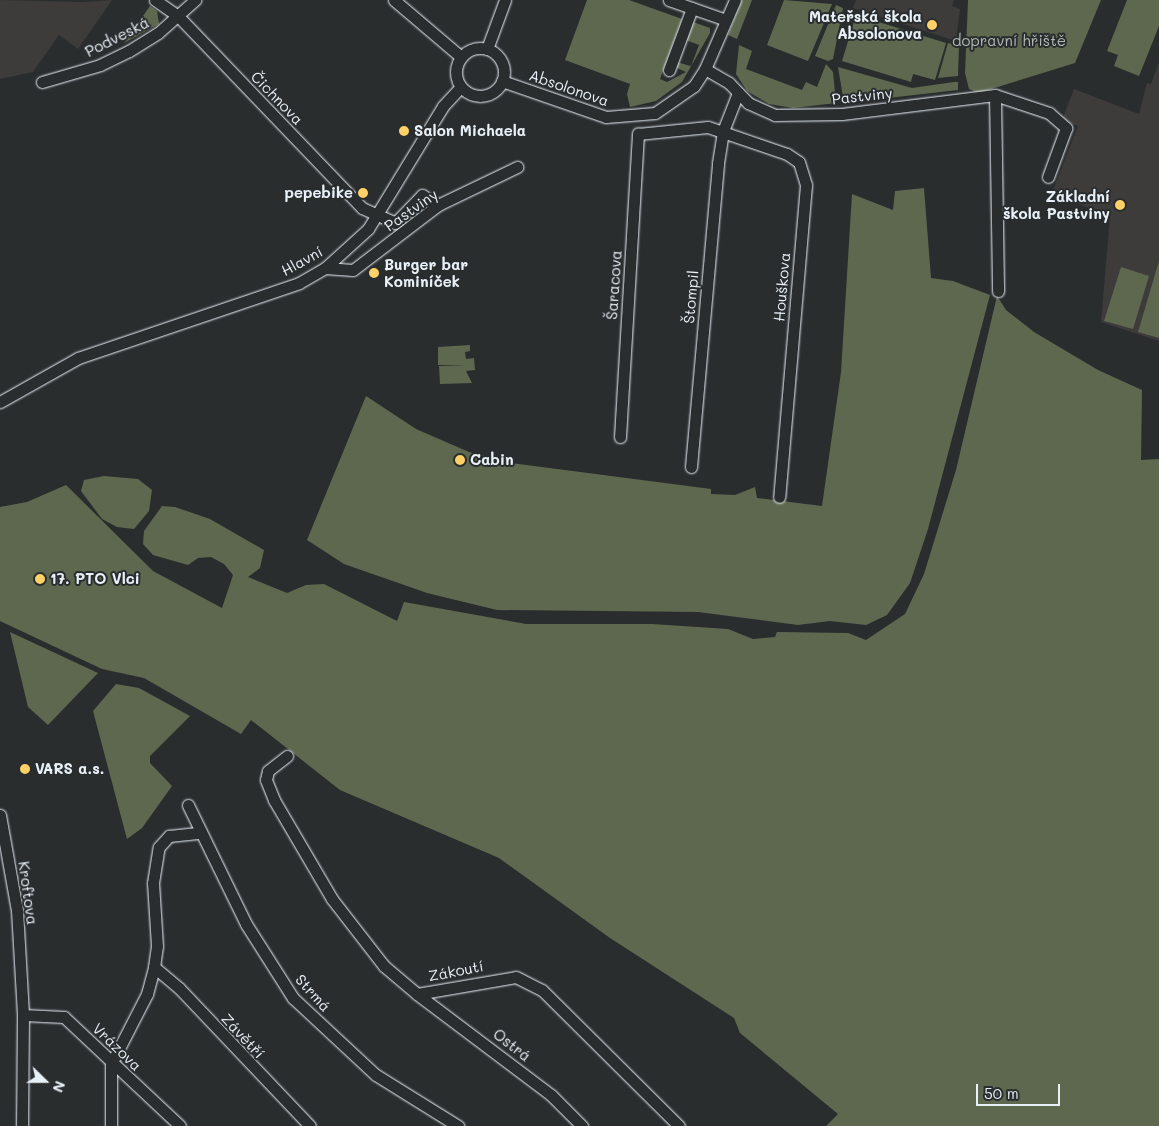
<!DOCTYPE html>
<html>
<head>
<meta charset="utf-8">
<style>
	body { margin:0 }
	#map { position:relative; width:1159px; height:1126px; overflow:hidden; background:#2a2d2e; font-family:Mali,sans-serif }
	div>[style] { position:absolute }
	.built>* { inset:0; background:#3e3b3b }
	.green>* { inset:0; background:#5e684f }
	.roads { filter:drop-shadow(0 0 1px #e8f1f8) drop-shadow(0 0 1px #e8f1f8) }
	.minor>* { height:11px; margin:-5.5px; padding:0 5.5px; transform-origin:5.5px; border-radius:5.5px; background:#2a2d2e }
	.minor>.ring { margin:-5.5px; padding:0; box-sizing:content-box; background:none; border:11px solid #2a2d2e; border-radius:50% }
	.dots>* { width:14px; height:14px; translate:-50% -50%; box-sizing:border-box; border:2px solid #2a2d2e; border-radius:50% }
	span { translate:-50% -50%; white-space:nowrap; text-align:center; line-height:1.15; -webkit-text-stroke:4px #2a2d2e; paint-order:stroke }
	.poi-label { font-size:15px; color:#e8f1f8; font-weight:700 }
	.right { translate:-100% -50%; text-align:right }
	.left { translate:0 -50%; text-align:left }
	.street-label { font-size:15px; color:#e8f1f8 }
	.park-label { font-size:15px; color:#b1bab4 }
	.north { position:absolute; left:20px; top:1056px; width:50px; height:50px; -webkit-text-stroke:4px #2a2d2e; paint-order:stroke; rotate:112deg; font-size:14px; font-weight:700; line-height:20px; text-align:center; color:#e8f1f8 }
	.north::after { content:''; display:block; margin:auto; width:18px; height:22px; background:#e8f1f8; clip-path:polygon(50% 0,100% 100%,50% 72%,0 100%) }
	.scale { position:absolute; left:976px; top:1084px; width:84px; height:22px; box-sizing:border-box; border:2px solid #e8f1f8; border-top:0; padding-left:6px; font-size:15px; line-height:18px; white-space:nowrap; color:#e8f1f8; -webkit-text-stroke:4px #2a2d2e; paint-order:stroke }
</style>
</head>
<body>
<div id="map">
	<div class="built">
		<div style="clip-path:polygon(0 0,83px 2px,112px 0,78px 49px,59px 35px,33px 72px,0 79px)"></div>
		<div style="clip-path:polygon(856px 0,954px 0,952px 6px,960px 9px,956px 41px,853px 8px)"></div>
		<div style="clip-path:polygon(1159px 62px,1159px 341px,1101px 322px,1110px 217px,1052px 193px,1078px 126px,1062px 120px,1074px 89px,1139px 114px,1147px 83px,1151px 84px)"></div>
	</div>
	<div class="green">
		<div style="clip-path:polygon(587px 0,629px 0,682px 19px,660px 79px,667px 82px,686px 72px,677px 68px,676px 62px,691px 66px,699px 45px,683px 39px,690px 21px,710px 28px,710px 33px,682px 82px,656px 101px,630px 107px,627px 94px,630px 84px,565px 60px)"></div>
		<div style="clip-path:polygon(742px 0,752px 0,737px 39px,728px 35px)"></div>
		<div style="clip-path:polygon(784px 0,832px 4px,808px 61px,767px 45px)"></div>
		<div style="clip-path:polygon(968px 0,1101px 0,1075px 63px,978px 93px,969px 89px,965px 73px)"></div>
		<div style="clip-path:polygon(1127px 0,1159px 0,1159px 26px,1139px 76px,1114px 66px,1118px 55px,1107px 51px)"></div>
		<div style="clip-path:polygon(836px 5px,843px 8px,833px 59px,828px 61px,815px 56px)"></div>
		<div style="clip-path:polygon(150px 6px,157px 11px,159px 24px,124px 43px)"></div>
		<div style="clip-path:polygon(856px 15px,946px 43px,935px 80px,913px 74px,911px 82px,842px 61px)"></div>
		<div style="clip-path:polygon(948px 43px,959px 46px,958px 76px,938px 78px)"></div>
		<div style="clip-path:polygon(739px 45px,752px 51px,746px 69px,802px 90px,806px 82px,817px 87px,826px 64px,833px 72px,836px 103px,793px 108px,769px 104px,747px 91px,736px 74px)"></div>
		<div style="clip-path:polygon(838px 67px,912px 88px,954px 82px,958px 82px,958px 90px,844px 103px)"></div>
		<div style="clip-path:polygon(924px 188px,931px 278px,953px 281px,990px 295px,928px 529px,910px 583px,887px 615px,866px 625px,830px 621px,798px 625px,698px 612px,497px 610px,427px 593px,344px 564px,307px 540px,366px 396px,416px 429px,469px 452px,511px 463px,711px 489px,711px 494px,735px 495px,755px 487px,757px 498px,822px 506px,841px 372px,852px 194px,893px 210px,895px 191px)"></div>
		<div style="clip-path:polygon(1159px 261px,1159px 338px,1138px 332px)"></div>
		<div style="clip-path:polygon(1121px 267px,1149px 276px,1133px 329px,1104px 321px)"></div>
		<div style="clip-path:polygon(997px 296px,1006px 310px,1034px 332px,1098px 370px,1142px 390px,1141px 460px,1159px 459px,1159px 1126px,826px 1126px,838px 1114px,740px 1033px,734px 1018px,610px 938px,499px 858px,340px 790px,251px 720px,241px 734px,144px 678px,102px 669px,0 621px,0 507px,27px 502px,66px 485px,153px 571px,222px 608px,233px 575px,224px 564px,211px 557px,198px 558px,188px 565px,153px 555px,143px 544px,144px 531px,162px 506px,175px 507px,210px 519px,264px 550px,260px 568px,248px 577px,287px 593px,306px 585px,324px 584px,397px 621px,404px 602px,526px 624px,652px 624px,728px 629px,753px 639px,775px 637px,777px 632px,848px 633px,866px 640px,905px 614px,924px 574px,956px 470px)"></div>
		<div style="clip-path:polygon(470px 345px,470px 351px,465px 352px,466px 359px,474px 358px,475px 370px,466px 371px,472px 383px,440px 384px,439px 366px,466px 365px,438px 365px,438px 347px)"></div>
		<div style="clip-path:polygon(104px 476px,138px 479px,152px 490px,149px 511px,134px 529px,117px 527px,102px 519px,81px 491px,84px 480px)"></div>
		<div style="clip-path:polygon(10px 632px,98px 673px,48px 725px,28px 707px)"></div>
		<div style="clip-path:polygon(116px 684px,139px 688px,190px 716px,150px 756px,150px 763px,172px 786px,142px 828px,127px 839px,93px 711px)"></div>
	</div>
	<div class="roads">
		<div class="minor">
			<div style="left:155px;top:0;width:28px;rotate:35deg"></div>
			<div style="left:178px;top:16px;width:266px;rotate:46.2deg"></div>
			<div style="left:362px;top:208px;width:36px;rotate:24deg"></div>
			<div style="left:395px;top:223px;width:39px;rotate:-46deg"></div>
			<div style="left:422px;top:195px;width:19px;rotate:32deg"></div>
			<div style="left:394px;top:0;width:88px;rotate:40.4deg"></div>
			<div style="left:669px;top:0;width:60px;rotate:19.3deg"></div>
			<div class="ring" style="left:456px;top:48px;width:37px;height:37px"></div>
			<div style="left:487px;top:49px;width:52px;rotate:-69.8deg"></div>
			<div style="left:705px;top:69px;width:28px;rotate:30deg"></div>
			<div style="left:729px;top:83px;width:28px;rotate:46deg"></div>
			<div style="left:748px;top:103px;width:30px;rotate:24deg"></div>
			<div style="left:775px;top:115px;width:67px;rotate:-0.9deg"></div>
			<div style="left:842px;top:114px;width:154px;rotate:-7.1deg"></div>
			<div style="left:995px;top:95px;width:57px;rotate:18.4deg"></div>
			<div style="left:1049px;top:113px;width:23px;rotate:41deg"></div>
			<div style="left:1066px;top:128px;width:52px;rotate:110.2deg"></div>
			<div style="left:669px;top:70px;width:66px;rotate:-69.6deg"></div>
			<div style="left:502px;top:81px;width:110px;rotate:19.1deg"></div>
			<div style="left:606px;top:117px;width:49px;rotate:-4.7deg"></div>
			<div style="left:655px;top:113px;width:47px;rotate:-34.7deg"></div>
			<div style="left:694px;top:86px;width:20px;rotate:-57deg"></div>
			<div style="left:705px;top:69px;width:75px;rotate:-66.5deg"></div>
			<div style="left:42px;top:82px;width:60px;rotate:-16.3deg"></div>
			<div style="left:100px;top:65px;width:32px;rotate:-26deg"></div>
			<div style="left:129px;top:51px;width:34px;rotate:-32deg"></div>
			<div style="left:158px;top:33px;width:50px;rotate:-41.7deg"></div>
			<div style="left:995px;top:95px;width:196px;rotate:89.1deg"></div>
			<div style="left:325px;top:268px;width:28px;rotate:4deg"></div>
			<div style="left:353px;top:270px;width:107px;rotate:-37.4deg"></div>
			<div style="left:438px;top:205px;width:88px;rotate:-25.7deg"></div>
			<div style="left:0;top:402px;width:90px;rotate:-29.4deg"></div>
			<div style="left:78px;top:358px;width:233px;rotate:-18.7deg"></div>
			<div style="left:299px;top:283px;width:30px;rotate:-30deg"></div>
			<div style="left:325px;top:268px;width:58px;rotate:-42.2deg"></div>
			<div style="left:368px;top:229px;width:144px;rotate:-58.6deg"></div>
			<div style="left:443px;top:106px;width:26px;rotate:-47deg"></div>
			<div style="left:620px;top:437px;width:304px;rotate:-86.6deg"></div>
			<div style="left:638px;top:134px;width:70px;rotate:-5.7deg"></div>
			<div style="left:708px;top:127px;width:83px;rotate:18.9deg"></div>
			<div style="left:787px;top:154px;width:14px;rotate:34deg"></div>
			<div style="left:799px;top:162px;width:24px;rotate:73deg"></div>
			<div style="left:806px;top:185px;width:313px;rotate:94.9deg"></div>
			<div style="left:691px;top:467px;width:305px;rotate:-84.9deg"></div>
			<div style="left:718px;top:163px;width:32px;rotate:-81deg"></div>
			<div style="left:723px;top:131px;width:41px;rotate:-68.5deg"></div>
			<div style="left:287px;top:756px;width:24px;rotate:142deg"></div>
			<div style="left:268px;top:771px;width:9px;rotate:103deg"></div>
			<div style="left:266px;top:780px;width:22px;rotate:68deg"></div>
			<div style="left:274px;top:800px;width:115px;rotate:59.6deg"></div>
			<div style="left:332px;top:899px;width:85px;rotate:52.2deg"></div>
			<div style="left:384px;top:966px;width:43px;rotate:40.3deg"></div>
			<div style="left:417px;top:994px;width:100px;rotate:-9.7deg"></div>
			<div style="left:516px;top:977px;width:29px;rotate:27deg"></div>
			<div style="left:542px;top:990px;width:193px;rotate:44.8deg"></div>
			<div style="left:188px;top:805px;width:132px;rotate:64deg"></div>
			<div style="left:246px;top:924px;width:88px;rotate:57.6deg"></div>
			<div style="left:293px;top:998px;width:113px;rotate:42.9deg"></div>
			<div style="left:376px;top:1075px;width:97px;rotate:31.9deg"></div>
			<div style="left:0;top:815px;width:97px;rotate:79.9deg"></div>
			<div style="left:17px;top:910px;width:105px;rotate:86.7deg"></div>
			<div style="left:23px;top:1015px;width:111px;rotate:90.5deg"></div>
			<div style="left:154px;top:967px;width:33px;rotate:40deg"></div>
			<div style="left:179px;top:988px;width:190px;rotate:46.5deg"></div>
			<div style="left:417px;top:994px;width:168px;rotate:37deg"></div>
			<div style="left:551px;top:1095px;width:44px;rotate:45deg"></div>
			<div style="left:23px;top:1015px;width:41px;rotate:2.8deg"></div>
			<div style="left:64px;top:1017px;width:159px;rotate:43.2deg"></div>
			<div style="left:111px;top:1126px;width:62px;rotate:-90deg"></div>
			<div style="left:111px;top:1064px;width:79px;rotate:-62.8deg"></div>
			<div style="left:147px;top:994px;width:28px;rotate:-75deg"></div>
			<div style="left:154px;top:967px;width:21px;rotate:-82deg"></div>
			<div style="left:157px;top:946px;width:63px;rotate:-93.6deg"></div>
			<div style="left:153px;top:883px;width:36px;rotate:-81deg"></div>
			<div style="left:159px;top:847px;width:15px;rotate:-48deg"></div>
			<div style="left:169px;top:836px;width:31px;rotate:-6deg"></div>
		</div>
	</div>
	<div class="dots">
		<div style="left:932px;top:25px;background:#ffd166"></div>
		<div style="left:404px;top:131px;background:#ffd166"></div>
		<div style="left:363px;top:193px;background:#ffd166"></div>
		<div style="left:1120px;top:205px;background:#ffd166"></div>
		<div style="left:374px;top:273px;background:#ffd166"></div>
		<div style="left:460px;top:460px;background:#ffd166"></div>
		<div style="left:40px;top:579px;background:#ffd166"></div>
		<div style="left:25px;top:769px;background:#ffd166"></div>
	</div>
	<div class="poi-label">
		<span class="right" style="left:922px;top:25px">Mateřská škola<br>Absolonova</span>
		<span class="left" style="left:414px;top:131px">Salon Michaela</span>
		<span class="right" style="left:353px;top:193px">pepebike</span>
		<span class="right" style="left:1110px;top:205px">Základní<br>škola Pastviny</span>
		<span class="left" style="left:384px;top:273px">Burger bar<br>Kominíček</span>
		<span class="left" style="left:470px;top:460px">Cabin</span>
		<span class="left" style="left:50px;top:579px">17. PTO Vlci</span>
		<span class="left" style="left:35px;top:769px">VARS a.s.</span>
	</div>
	<div class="street-label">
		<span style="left:117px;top:37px;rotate:-27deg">Podveská</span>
		<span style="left:569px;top:88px;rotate:19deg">Absolonova</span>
		<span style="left:862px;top:96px;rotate:-6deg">Pastviny</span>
		<span style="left:277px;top:98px;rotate:46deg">Čichnova</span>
		<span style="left:411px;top:210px;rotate:-35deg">Pastviny</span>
		<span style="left:302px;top:261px;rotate:-29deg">Hlavní</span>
		<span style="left:614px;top:285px;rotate:-86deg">Šaracova</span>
		<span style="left:782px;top:287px;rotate:-85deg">Houškova</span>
		<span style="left:691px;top:297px;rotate:-85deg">Štompil</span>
		<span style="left:28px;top:893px;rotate:82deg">Kroftova</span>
		<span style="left:456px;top:971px;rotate:-11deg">Zákoutí</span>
		<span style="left:313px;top:993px;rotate:48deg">Strmá</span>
		<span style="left:243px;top:1036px;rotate:47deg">Závětří</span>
		<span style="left:512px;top:1045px;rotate:38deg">Ostrá</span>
		<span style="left:117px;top:1047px;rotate:44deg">Vrázova</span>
	</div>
	<div class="park-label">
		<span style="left:1009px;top:41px">dopravní hřiště</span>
	</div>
	<div class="north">N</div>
	<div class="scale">50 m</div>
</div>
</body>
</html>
